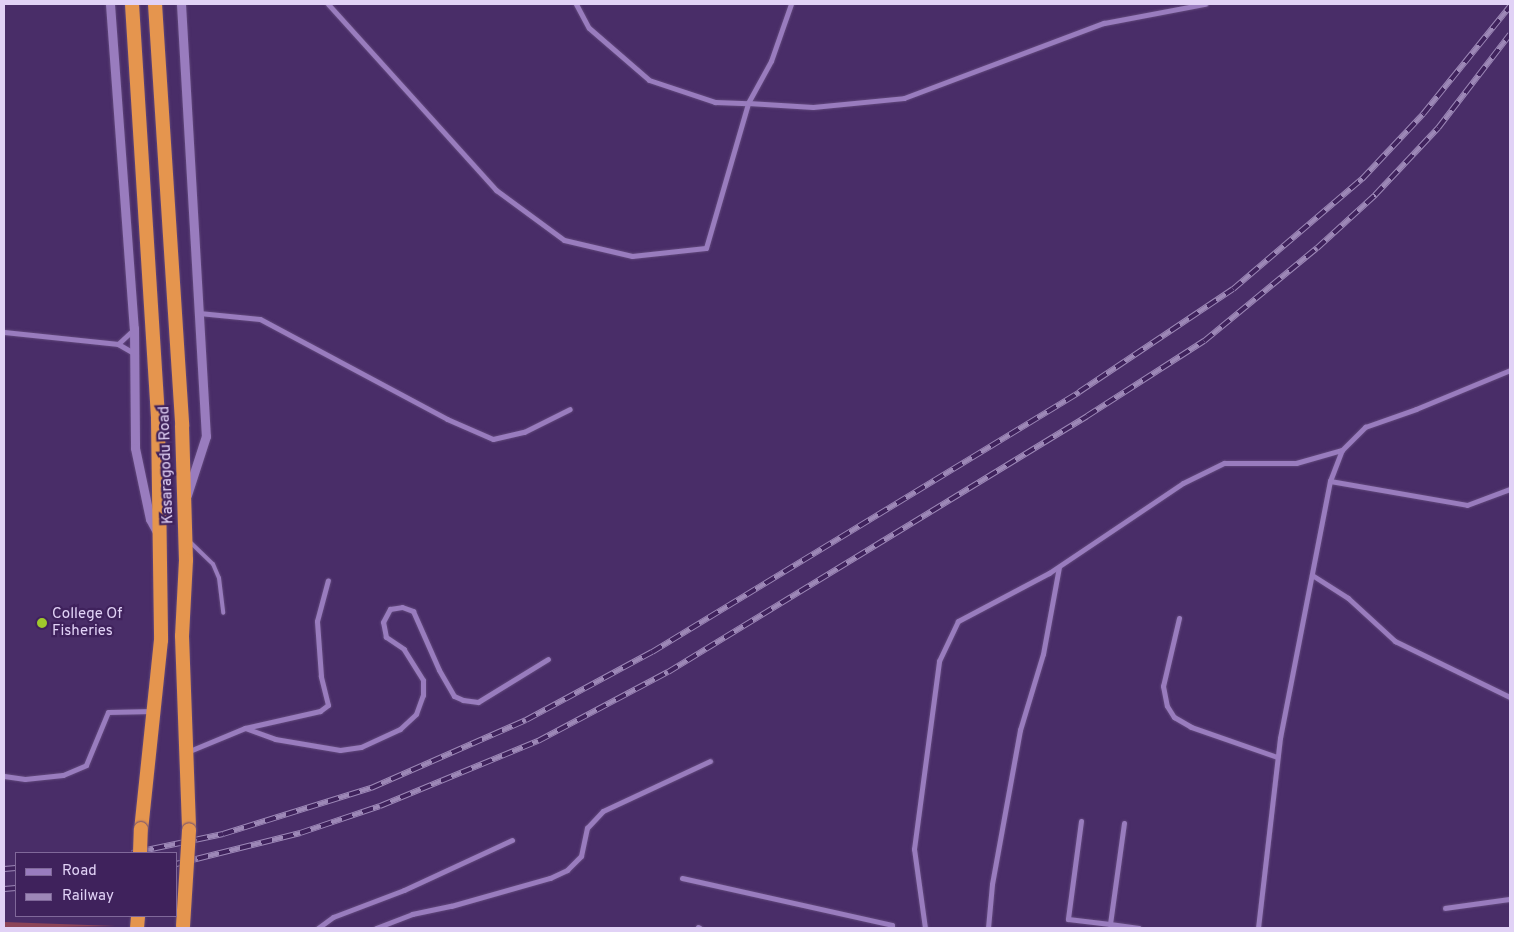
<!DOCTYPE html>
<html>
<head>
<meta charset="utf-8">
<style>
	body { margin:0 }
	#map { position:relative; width:1514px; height:932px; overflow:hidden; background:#492d68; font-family:Overpass,sans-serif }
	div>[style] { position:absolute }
	.green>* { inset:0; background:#8d4559 }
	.roads { filter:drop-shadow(0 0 1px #61487b) drop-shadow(0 0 1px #61487b) }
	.service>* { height:4px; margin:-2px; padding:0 2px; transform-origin:2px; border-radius:2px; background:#997cbe }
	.minor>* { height:5px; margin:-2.5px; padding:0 2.5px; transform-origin:2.5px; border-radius:2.5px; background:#997cbe }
	.tertiary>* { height:9px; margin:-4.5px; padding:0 4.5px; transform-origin:4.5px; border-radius:4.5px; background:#997cbe }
	.trunk>* { height:14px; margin:-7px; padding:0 7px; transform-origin:7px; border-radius:7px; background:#e5954e }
	.rail>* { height:5.5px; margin-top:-2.75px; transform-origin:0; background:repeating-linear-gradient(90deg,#3f225c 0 11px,#9d88b7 0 22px); box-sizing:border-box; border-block:1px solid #9d88b7 }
	.bridges { filter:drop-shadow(0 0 1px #61487b) drop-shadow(0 0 1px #61487b) }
	.trunk-bridge>* { height:14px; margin:-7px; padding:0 7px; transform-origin:7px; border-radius:7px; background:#e5954e }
	.dots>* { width:14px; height:14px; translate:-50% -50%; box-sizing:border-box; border:2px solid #3f225c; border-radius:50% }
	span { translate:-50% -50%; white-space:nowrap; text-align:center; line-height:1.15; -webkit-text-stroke:4.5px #3f225c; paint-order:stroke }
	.street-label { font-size:15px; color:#e1d2f6 }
	.poi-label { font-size:15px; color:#e1d2f6 }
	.left { translate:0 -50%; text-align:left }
	.frame { position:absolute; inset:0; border:5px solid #e1d2f6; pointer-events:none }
	.legend { position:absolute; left:15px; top:852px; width:162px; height:65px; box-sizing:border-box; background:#3f225c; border:1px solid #80689a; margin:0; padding:6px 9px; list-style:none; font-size:15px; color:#e1d2f6 }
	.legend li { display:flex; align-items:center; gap:10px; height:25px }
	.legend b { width:25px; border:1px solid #80689a }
</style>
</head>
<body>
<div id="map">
	<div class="green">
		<div style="clip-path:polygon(4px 922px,116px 926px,4px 928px)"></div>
	</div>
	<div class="roads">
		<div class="service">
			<div style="left:189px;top:541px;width:33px;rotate:44deg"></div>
			<div style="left:213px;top:564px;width:15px;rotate:67deg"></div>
			<div style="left:219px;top:578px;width:35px;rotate:83deg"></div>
		</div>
		<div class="minor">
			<div style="left:328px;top:4px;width:251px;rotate:47.9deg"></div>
			<div style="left:496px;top:190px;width:84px;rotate:36.3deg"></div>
			<div style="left:564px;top:240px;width:70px;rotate:13.2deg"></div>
			<div style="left:632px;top:256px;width:74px;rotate:-6.2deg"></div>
			<div style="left:706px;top:248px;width:151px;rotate:-73.8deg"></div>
			<div style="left:748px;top:103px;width:65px;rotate:3.5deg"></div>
			<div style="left:813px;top:107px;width:91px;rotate:-5.6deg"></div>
			<div style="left:904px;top:98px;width:214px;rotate:-20.6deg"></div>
			<div style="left:1104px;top:23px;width:103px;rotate:-10.7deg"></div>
			<div style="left:576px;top:4px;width:27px;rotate:62deg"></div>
			<div style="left:589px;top:28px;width:79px;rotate:40.9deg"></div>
			<div style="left:649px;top:80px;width:70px;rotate:18.4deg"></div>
			<div style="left:715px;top:102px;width:33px;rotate:2deg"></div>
			<div style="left:748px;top:103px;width:48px;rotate:-61.3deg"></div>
			<div style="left:771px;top:61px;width:60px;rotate:-70.7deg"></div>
			<div style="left:199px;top:313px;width:61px;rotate:5.6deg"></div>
			<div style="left:260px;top:319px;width:212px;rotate:28.1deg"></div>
			<div style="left:447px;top:419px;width:50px;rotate:23.5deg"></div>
			<div style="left:493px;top:439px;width:32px;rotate:-13deg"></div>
			<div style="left:524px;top:432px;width:51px;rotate:-26.6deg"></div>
			<div style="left:4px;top:332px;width:115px;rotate:6deg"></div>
			<div style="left:118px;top:344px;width:20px;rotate:30deg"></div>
			<div style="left:118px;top:344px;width:22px;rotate:-43deg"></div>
			<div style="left:1330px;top:481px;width:139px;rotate:9.9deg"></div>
			<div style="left:1467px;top:505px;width:46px;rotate:-20.4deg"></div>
			<div style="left:1312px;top:575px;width:43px;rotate:32.6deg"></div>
			<div style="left:1348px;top:598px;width:64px;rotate:42.5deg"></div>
			<div style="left:1395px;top:641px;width:128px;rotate:26deg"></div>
			<div style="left:1179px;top:618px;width:70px;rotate:103.2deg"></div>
			<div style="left:1163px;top:686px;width:20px;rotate:79deg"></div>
			<div style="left:1167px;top:706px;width:13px;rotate:58deg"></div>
			<div style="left:1174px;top:717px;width:20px;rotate:30deg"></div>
			<div style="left:1191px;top:727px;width:91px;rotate:19.2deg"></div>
			<div style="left:245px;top:728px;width:32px;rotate:20deg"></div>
			<div style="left:275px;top:739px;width:66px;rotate:9.6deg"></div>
			<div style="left:340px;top:750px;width:21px;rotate:-8deg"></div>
			<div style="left:361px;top:747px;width:43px;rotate:-24.8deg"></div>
			<div style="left:400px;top:729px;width:22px;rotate:-43deg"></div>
			<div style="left:416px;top:714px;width:20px;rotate:-70deg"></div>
			<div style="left:423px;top:695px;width:15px;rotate:-90deg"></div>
			<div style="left:423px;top:680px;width:36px;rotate:-122deg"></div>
			<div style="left:404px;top:649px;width:22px;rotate:-146deg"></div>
			<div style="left:386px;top:637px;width:15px;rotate:-101deg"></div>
			<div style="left:383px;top:622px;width:15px;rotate:-62deg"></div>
			<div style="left:390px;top:609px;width:12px;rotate:-9deg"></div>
			<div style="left:402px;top:607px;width:12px;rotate:20deg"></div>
			<div style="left:413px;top:611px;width:64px;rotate:66.2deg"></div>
			<div style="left:439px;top:670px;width:30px;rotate:60deg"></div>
			<div style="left:454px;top:696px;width:10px;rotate:24deg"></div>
			<div style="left:463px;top:700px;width:15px;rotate:8deg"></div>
			<div style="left:478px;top:702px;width:82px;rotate:-31.6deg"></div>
			<div style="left:187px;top:752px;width:63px;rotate:-22.5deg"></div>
			<div style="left:245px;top:728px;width:77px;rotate:-12.8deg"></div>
			<div style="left:320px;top:711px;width:10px;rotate:-37deg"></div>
			<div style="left:328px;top:705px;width:30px;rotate:-104deg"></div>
			<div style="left:321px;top:676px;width:55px;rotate:-94.2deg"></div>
			<div style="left:317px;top:621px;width:42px;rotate:-75deg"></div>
			<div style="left:4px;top:776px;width:21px;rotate:8deg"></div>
			<div style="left:25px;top:779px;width:38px;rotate:-6deg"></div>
			<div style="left:63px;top:775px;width:25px;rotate:-23deg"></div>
			<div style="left:86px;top:765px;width:57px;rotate:-67.5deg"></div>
			<div style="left:108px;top:712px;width:45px;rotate:-1.3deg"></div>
			<div style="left:1081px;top:821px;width:99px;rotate:97.6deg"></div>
			<div style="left:1068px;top:919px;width:42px;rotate:6.8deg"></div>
			<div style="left:1124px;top:823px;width:102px;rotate:97.9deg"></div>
			<div style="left:1110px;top:924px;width:29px;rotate:8deg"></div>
			<div style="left:682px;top:878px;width:215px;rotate:12.6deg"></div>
			<div style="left:892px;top:925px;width:3px;rotate:90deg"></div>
			<div style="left:1445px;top:908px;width:66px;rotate:-7.9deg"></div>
			<div style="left:698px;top:927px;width:2px;rotate:27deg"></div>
			<div style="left:318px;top:928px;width:19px;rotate:-36deg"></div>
			<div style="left:333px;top:917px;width:76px;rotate:-20.8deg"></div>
			<div style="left:404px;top:890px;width:119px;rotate:-24.8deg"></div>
			<div style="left:376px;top:928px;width:39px;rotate:-21deg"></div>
			<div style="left:412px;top:914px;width:40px;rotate:-12deg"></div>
			<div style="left:451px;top:906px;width:103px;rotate:-15.8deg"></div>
			<div style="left:550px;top:878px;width:19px;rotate:-25deg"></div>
			<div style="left:567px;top:870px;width:20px;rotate:-45deg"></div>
			<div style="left:581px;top:856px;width:29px;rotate:-78deg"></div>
			<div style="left:587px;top:828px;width:23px;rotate:-47deg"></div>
			<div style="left:603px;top:811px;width:118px;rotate:-25deg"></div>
			<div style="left:925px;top:928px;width:80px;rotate:-97.9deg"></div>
			<div style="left:914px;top:849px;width:190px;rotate:-82.4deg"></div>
			<div style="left:939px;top:661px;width:44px;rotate:-64.6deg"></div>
			<div style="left:958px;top:621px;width:103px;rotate:-27.8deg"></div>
			<div style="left:1049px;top:573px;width:161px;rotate:-33.9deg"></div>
			<div style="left:1183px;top:483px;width:46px;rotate:-26deg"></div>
			<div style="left:1224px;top:463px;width:72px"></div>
			<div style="left:1296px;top:463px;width:48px;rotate:-15.8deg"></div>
			<div style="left:988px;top:928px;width:44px;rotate:-84.8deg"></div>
			<div style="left:992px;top:884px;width:157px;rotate:-79.7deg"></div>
			<div style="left:1020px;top:730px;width:79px;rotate:-73.2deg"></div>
			<div style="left:1043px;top:654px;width:88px;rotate:-79.6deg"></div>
			<div style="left:1258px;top:928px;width:191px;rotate:-83.4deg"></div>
			<div style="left:1280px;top:738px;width:262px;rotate:-79deg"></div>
			<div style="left:1330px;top:481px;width:33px;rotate:-69deg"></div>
			<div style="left:1342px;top:450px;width:33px;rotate:-45deg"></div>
			<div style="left:1365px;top:427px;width:54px;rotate:-19.4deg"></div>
			<div style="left:1416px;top:409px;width:102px;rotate:-22.5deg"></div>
		</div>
		<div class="tertiary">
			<div style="left:110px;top:4px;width:325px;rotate:85.8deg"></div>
			<div style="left:134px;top:328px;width:120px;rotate:89.5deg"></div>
			<div style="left:135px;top:448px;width:73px;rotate:78.1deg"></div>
			<div style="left:150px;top:519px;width:15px;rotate:62deg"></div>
			<div style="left:181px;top:4px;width:433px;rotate:86.7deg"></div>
			<div style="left:206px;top:436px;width:62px;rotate:107.9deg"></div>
		</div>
		<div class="trunk">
			<div style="left:132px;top:4px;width:416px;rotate:86.4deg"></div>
			<div style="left:158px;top:419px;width:221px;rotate:89.2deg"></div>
			<div style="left:161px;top:640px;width:190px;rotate:96deg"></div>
			<div style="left:155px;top:4px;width:423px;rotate:86.3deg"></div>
			<div style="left:182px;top:426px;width:134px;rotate:88.3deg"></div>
			<div style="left:186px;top:560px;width:76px;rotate:93deg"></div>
			<div style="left:182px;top:636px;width:194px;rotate:87.9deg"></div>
			<div style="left:137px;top:928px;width:12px;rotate:-85deg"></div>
		</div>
	</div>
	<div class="rail">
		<div style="left:132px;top:853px;width:93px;rotate:-11.8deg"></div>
		<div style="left:223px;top:834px;width:155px;rotate:-17.3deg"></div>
		<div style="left:371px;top:788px;width:169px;rotate:-23.7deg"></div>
		<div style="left:526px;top:720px;width:143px;rotate:-28.4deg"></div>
		<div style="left:652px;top:652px;width:500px;rotate:-31.3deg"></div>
		<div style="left:1079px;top:392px;width:185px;rotate:-33.8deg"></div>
		<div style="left:1233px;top:289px;width:170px;rotate:-40.5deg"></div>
		<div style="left:1362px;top:179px;width:89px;rotate:-46.8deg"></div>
		<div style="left:1423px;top:114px;width:139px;rotate:-51.1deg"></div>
		<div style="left:176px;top:864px;width:128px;rotate:-14deg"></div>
		<div style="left:300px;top:833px;width:84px;rotate:-18.6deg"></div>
		<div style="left:380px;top:806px;width:171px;rotate:-22.4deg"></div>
		<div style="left:538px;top:741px;width:147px;rotate:-28deg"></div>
		<div style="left:668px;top:672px;width:491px;rotate:-31.4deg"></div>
		<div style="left:1087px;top:416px;width:139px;rotate:-32.7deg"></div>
		<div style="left:1204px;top:341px;width:146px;rotate:-39.5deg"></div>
		<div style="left:1317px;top:248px;width:79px;rotate:-42.4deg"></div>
		<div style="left:1375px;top:195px;width:92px;rotate:-46.8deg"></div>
		<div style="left:1438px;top:128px;width:118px;rotate:-52.5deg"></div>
		<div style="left:4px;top:869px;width:12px;rotate:-5deg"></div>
		<div style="left:4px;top:889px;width:12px;rotate:-5deg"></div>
	</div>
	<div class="bridges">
		<div class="trunk-bridge">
			<div style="left:140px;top:853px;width:24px;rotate:-88deg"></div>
			<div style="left:183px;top:926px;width:96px;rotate:-86.4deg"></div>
		</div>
	</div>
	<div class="dots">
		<div style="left:42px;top:623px;background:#a0c92c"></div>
	</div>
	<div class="street-label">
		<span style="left:167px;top:465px;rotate:-92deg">Kasaragodu Road</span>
	</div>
	<div class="poi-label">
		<span class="left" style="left:52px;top:623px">College Of<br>Fisheries</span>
	</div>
	<div class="frame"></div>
	<ul class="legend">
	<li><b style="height:6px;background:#997cbe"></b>Road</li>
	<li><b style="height:6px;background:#9d88b7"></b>Railway</li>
	</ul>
</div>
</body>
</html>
